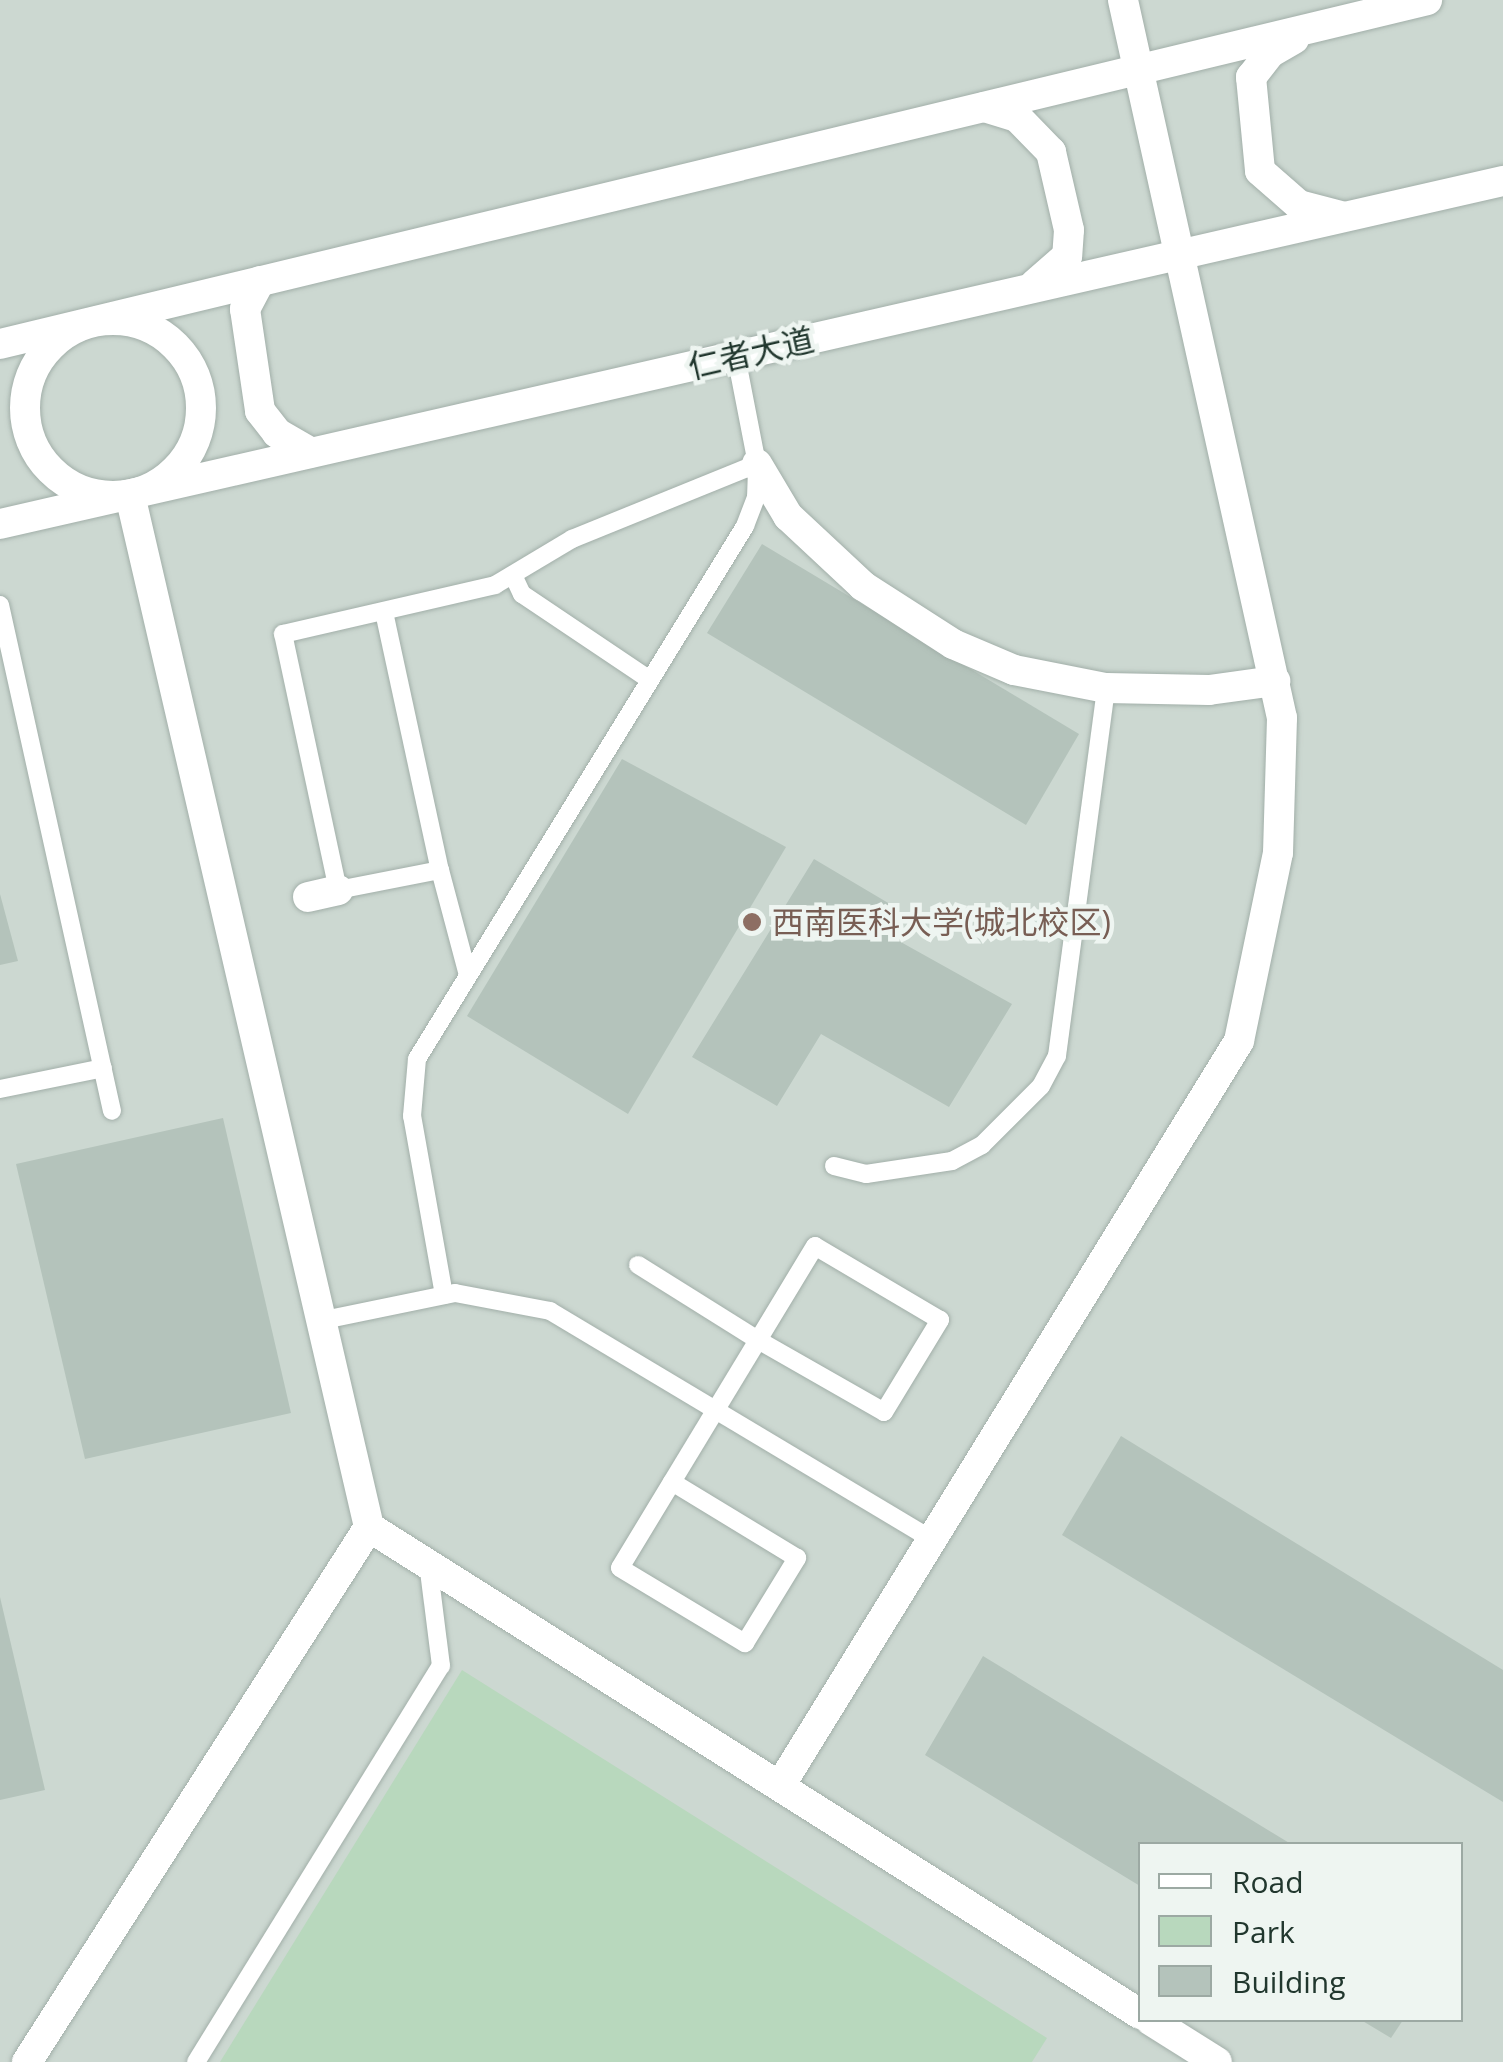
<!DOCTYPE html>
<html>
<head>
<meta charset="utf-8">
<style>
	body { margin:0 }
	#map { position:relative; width:1503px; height:2062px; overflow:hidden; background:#dee8e3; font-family:"Open Sans","Noto Sans SC",sans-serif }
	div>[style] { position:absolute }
	.built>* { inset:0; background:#ccd8d1 }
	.green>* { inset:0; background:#b8d8bd }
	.building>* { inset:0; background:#b4c3bb }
	.roads { filter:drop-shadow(0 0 2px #a2afa9) drop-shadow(0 0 2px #a2afa9) }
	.lane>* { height:18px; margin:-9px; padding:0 9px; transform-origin:9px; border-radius:9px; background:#fff }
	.street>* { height:30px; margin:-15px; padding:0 15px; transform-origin:15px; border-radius:15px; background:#fff }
	.secondary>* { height:30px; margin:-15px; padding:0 15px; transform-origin:15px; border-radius:15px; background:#fff }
	.secondary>.ring { margin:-15px; padding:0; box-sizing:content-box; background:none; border:30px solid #fff; border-radius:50% }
	.dots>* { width:28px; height:28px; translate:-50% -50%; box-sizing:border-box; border:5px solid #eef5f1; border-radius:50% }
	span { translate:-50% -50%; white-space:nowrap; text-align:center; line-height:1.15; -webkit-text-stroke:9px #eef5f1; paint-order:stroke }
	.street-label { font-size:32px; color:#21372e }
	.education-label { font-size:32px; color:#785e54 }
	.left { translate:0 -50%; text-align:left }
	.legend { position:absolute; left:1138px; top:1842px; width:325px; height:180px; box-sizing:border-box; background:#eef5f1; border:2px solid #9ca9a3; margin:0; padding:12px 18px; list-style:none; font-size:30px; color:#21372e }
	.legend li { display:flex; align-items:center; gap:20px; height:50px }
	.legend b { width:50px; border:2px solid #9ca9a3 }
</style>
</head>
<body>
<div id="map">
	<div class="built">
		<div style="clip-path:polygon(evenodd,0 0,1503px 0,1503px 2062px,0 2062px,0 0,1140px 1844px,1460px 1844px,1460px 2020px,1140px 2020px,1140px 1844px)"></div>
	</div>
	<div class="green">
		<div style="clip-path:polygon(462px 1670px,1047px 2038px,1032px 2062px,220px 2062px)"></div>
	</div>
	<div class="building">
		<div style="clip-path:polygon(762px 544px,1079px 734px,1026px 825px,707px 633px)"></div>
		<div style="clip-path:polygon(622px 759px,786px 847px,628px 1114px,467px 1016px)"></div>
		<div style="clip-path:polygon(814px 859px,895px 907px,881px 931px,1012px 1004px,949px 1107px,821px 1034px,777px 1106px,692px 1057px)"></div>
		<div style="clip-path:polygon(0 894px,18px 961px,0 965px)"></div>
		<div style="clip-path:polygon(223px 1118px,291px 1413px,85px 1459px,16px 1164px)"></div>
		<div style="clip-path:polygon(1121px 1436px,1503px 1670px,1503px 1802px,1062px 1535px)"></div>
		<div style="clip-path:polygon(0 1597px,45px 1790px,0 1800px)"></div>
		<div style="clip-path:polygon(983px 1656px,1291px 1844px,1140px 1844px,1140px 1886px,925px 1755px)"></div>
		<div style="clip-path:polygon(1361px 2020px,1403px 2020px,1391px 2038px)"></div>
	</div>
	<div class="roads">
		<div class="lane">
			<div style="left:513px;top:575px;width:21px;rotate:65deg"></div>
			<div style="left:522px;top:594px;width:154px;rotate:33.9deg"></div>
			<div style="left:0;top:605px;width:518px;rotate:77.52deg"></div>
			<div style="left:384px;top:612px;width:264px;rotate:77.8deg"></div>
			<div style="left:440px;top:870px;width:104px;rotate:168.9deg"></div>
			<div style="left:338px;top:890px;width:262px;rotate:-102.1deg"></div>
			<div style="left:283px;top:634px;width:218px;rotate:-13deg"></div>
			<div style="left:495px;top:585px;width:90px;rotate:-30.9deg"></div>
			<div style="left:572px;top:539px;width:200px;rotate:-22.1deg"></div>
			<div style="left:440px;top:870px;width:109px;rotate:75.1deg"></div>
			<div style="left:0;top:1089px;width:105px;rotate:-11.5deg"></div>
			<div style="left:834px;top:1166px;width:33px;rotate:14deg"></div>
			<div style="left:866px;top:1174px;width:87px;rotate:-8.6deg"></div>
			<div style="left:952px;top:1161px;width:34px;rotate:-28deg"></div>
			<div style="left:982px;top:1145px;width:83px;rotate:-45deg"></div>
			<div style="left:1041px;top:1086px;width:34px;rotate:-62deg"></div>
			<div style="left:1057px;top:1056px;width:371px;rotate:-82.4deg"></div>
			<div style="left:638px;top:1265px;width:142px;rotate:32deg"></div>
			<div style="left:758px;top:1340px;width:145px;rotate:29.7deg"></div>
			<div style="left:884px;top:1412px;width:108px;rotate:-58.7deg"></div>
			<div style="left:940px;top:1320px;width:145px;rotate:-149.4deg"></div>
			<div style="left:815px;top:1246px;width:110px;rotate:121.2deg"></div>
			<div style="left:758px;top:1340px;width:166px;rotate:121.2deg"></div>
			<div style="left:672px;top:1482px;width:100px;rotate:121.2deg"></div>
			<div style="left:620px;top:1568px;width:146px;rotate:31deg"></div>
			<div style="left:745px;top:1643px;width:100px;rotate:-58.5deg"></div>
			<div style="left:797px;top:1558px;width:146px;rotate:-148.7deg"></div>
			<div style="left:444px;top:1295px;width:182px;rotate:-100.1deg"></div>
			<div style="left:412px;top:1116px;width:57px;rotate:-85deg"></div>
			<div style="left:417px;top:1059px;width:626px;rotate:-58.39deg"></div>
			<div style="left:745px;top:526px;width:30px;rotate:-69deg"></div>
			<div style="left:756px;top:498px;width:34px;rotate:-88deg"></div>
			<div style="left:757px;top:464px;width:110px;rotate:-101deg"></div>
			<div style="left:319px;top:1321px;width:139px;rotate:-11.6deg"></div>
			<div style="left:455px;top:1293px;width:97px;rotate:10.7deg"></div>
			<div style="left:550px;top:1311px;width:445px;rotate:30.9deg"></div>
			<div style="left:196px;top:2062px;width:466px;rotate:-58.3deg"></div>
			<div style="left:441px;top:1666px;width:104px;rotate:-97.2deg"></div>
		</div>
		<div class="street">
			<div style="left:757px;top:464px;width:61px;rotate:59.2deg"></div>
			<div style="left:788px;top:516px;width:103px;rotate:43deg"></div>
			<div style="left:863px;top:586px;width:107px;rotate:32.8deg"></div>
			<div style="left:953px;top:644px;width:66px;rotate:23.1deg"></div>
			<div style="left:1014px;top:670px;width:94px;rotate:11.1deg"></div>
			<div style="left:1106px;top:688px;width:103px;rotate:1.1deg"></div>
			<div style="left:1209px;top:690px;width:67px;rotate:-7.8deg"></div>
			<div style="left:130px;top:495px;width:1059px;rotate:76.96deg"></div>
			<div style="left:369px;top:1527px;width:912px;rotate:32.28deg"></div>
			<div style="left:308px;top:897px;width:31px;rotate:-13deg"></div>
			<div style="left:780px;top:1786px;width:875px;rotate:-58.36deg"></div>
			<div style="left:1239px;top:1041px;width:192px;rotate:-78.3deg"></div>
			<div style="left:1278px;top:853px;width:135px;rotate:-88.3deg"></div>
			<div style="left:1282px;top:718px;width:735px;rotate:-102.49deg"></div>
			<div style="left:1150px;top:2020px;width:79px;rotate:32.1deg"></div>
			<div style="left:27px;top:2062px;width:635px;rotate:-57.41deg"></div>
		</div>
		<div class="secondary">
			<div style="left:1294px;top:39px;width:28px;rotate:150deg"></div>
			<div style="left:1270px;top:53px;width:31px;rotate:128deg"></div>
			<div style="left:1251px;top:77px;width:94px;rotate:84.5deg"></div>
			<div style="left:1260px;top:171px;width:52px;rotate:41.1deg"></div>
			<div style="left:1299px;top:205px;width:43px;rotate:14.7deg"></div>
			<div style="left:984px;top:107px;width:34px;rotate:17deg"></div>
			<div style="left:1017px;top:117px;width:49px;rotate:45.8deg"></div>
			<div style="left:1051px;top:152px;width:80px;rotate:77deg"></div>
			<div style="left:1069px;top:230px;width:26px;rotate:94deg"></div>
			<div style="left:1067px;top:256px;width:43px;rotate:138.8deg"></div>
			<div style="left:260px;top:281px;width:32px;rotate:118deg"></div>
			<div style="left:245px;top:309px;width:103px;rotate:81.6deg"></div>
			<div style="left:260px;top:411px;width:28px;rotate:52deg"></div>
			<div style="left:277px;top:433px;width:39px;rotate:30deg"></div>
			<div class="ring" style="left:25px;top:320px;width:146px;height:146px"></div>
			<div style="left:0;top:344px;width:1468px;rotate:-13.55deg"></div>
			<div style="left:0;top:524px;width:1542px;rotate:-12.86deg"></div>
		</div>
	</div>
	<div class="dots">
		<div style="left:752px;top:922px;background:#8d6e63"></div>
	</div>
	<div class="street-label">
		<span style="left:751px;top:353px;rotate:-13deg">仁者大道</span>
	</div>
	<div class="education-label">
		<span class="left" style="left:772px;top:922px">西南医科大学(城北校区)</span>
	</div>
	<ul class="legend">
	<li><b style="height:12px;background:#fff"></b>Road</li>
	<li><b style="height:28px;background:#b8d8bd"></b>Park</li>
	<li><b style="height:28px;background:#b4c3bb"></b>Building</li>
	</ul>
</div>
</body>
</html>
